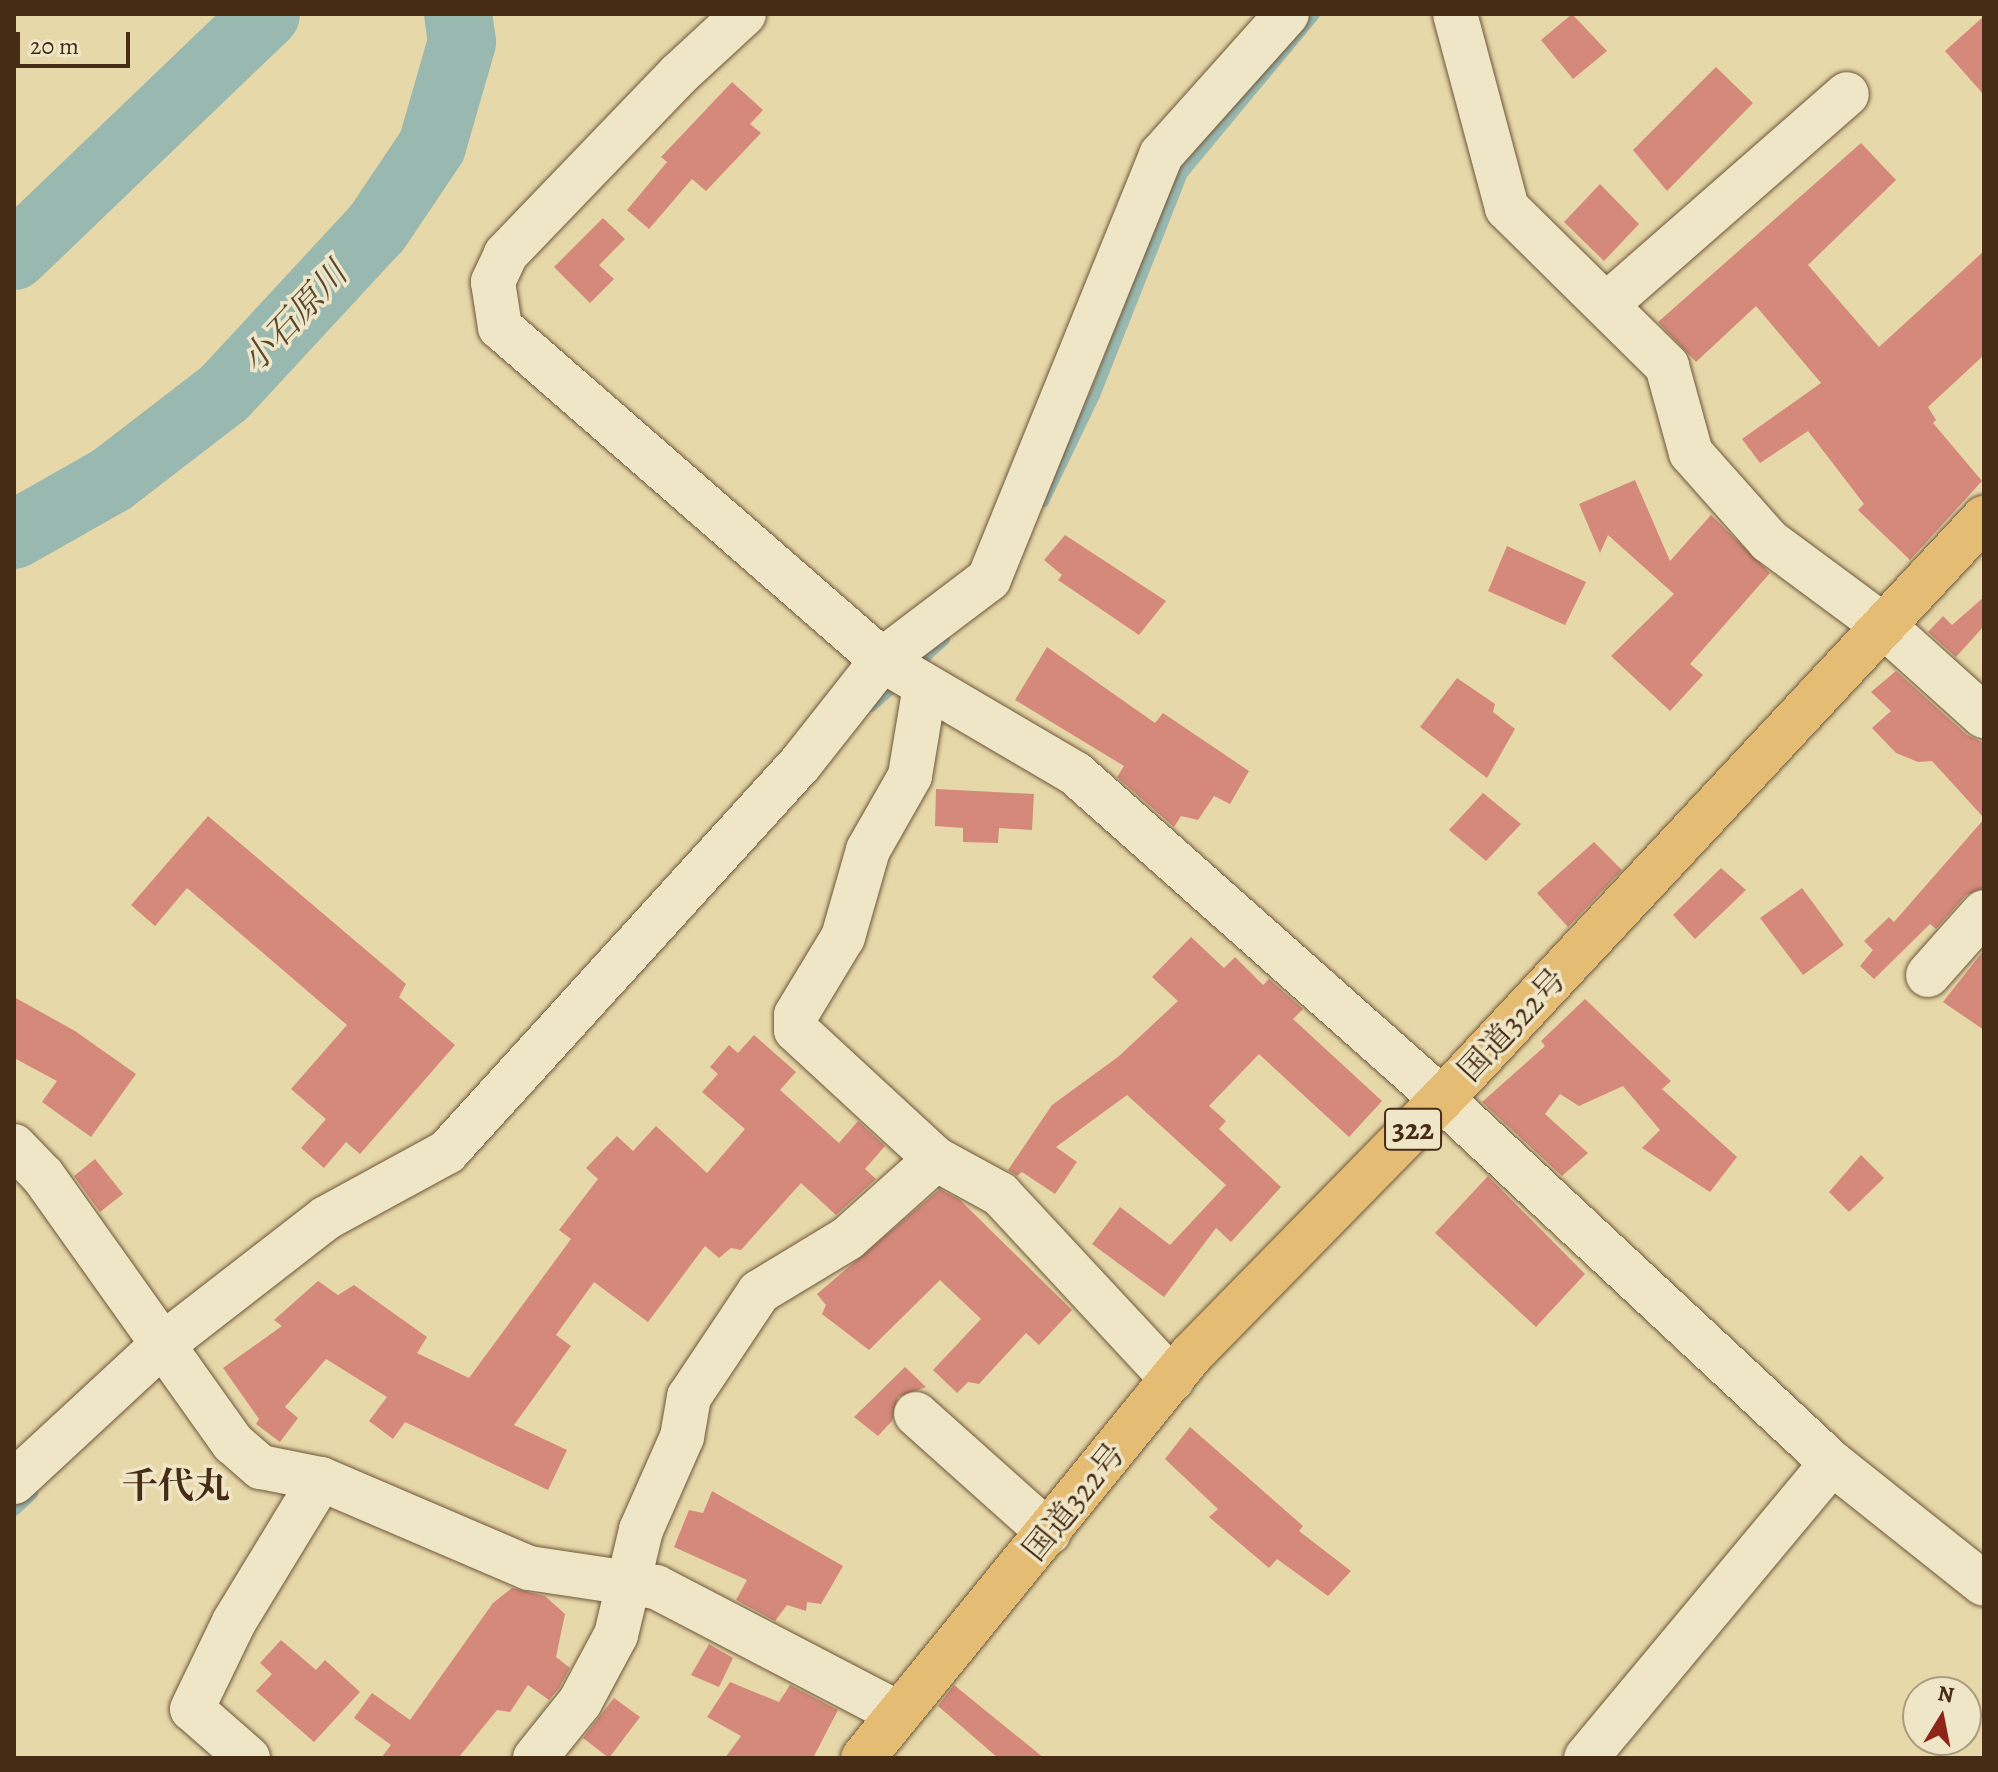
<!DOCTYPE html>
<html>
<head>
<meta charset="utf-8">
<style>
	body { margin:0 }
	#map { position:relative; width:1998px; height:1772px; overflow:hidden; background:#e7d8a9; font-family:Alegreya,"Noto Serif JP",serif }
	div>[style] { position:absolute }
	.stream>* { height:11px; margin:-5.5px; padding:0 5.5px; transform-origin:5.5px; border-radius:5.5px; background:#98b8b0 }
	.river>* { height:68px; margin:-34px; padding:0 34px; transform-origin:34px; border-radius:34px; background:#98b8b0 }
	.building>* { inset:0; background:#d5897b }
	.roads { filter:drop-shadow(0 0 2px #6e573a) drop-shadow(0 0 2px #6e573a) }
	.minor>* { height:44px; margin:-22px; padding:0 22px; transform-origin:22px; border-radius:22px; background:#efe6c7 }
	.highway>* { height:44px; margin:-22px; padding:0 22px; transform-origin:22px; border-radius:22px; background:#e4bc74 }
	span { translate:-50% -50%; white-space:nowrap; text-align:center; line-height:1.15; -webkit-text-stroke:7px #efe6c7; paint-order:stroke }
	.shield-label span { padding:2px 6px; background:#efe6c7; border:2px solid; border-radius:6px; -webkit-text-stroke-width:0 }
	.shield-label { font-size:30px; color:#462c15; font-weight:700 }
	.street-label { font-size:32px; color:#462c15 }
	.water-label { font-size:34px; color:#564834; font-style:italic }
	.quarter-label { font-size:36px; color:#462c15; font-weight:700 }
	.frame { position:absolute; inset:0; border:16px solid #462c15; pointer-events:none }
	.north { position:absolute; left:1902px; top:1676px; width:80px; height:80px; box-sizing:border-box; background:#efe6c7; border:2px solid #ab9c80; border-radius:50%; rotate:10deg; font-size:22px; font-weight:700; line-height:32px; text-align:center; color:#462c15 }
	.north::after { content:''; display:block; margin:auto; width:28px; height:36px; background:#8f2418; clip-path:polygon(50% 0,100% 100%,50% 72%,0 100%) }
	.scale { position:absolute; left:16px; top:32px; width:114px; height:36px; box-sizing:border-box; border:4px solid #462c15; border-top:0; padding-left:10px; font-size:24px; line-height:28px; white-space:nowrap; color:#462c15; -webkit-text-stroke:6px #efe6c7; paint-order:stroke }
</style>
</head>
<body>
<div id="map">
	<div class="stream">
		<div style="left:1043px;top:501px;width:118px;rotate:-64.3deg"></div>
		<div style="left:1094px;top:395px;width:239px;rotate:-68.4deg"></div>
		<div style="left:1182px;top:173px;width:207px;rotate:-50.3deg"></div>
		<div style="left:912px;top:668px;width:43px;rotate:-42.2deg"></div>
		<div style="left:871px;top:706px;width:39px;rotate:-42deg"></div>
		<div style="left:14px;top:1510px;width:25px;rotate:-43deg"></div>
	</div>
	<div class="river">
		<div style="left:14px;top:256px;width:349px;rotate:-43.8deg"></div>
		<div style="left:14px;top:535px;width:112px;rotate:-29.6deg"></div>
		<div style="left:111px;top:480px;width:143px;rotate:-37.6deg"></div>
		<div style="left:224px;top:393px;width:225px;rotate:-47.2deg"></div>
		<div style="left:377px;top:228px;width:99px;rotate:-56.1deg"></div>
		<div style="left:432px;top:146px;width:108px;rotate:-73.9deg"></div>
		<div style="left:462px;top:42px;width:28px;rotate:-98deg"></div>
	</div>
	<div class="building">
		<div style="clip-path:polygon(1572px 14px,1607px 51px,1573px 79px,1541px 40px)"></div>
		<div style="clip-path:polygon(1984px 16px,1984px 95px,1945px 51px)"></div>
		<div style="clip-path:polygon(1716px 67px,1753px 103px,1667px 191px,1633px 150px)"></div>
		<div style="clip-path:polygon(732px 82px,763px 110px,750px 124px,761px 133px,706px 191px,692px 179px,649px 229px,627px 210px,667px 162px,661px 157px)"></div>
		<div style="clip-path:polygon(1861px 143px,1896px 180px,1808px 265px,1879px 347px,1984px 251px,1984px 355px,1928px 407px,1936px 420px,1933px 423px,1982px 481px,1910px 560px,1858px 510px,1864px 504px,1808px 431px,1760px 463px,1742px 439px,1821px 383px,1756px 306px,1696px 362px,1658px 322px)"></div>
		<div style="clip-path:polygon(1600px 184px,1639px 224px,1604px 261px,1564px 222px)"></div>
		<div style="clip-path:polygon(603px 218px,625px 239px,599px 265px,614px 279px,590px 303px,554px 267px)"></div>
		<div style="clip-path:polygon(1635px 480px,1670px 561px,1711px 515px,1770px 573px,1690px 664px,1703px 675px,1670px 711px,1611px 656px,1674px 594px,1608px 535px,1600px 553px,1579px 504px)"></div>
		<div style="clip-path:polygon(1065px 535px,1166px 601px,1139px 635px,1058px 580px,1062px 575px,1044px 560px)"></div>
		<div style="clip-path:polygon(1507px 546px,1586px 582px,1565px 625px,1488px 591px)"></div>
		<div style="clip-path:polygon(1984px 597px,1984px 626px,1956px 657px,1928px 632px,1943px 616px,1952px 625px)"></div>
		<div style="clip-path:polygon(1047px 647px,1155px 723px,1163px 713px,1249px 771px,1230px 804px,1214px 796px,1198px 820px,1181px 816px,1174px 827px,1117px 777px,1124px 766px,1015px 700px)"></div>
		<div style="clip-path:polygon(1896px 671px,1967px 735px,1984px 743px,1984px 818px,1932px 761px,1918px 762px,1896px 753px,1872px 728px,1891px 711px,1871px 692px)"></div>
		<div style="clip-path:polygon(1457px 678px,1495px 704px,1493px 712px,1515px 729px,1487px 778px,1420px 727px)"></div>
		<div style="clip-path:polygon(936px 789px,1034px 794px,1032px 830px,999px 828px,998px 843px,963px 842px,963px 828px,935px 826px)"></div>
		<div style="clip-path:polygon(1483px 793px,1521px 824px,1486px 861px,1449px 830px)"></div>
		<div style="clip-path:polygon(208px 816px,406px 984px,399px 997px,455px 1045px,360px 1154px,346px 1142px,324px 1168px,301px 1148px,326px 1119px,291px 1089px,347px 1025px,187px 888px,155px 926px,131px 905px)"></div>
		<div style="clip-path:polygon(1984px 819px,1984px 888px,1966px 895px,1936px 929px,1930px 924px,1874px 979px,1860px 966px,1873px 950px,1864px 941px,1889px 917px,1894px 922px)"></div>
		<div style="clip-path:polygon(1594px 842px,1622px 870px,1568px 927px,1537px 893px)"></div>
		<div style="clip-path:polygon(1721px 868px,1746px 890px,1695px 939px,1673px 915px)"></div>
		<div style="clip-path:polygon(1802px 888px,1844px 945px,1803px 975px,1760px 918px)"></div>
		<div style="clip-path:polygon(1191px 937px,1224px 968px,1235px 957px,1263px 985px,1269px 979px,1303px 1009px,1293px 1019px,1382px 1101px,1349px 1137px,1259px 1054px,1209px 1106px,1226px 1121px,1219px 1129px,1281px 1187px,1231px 1242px,1216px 1228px,1164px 1297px,1092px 1244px,1120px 1207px,1170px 1245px,1226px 1185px,1127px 1095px,1056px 1147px,1077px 1162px,1055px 1194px,1022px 1172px,1017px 1176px,1008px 1170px,1052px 1105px,1118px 1057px,1178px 1001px,1152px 977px)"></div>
		<div style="clip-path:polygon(1984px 950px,1984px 1030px,1943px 1002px)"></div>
		<div style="clip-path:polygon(14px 997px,75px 1031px,136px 1074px,91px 1137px,42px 1102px,57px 1081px,14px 1058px)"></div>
		<div style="clip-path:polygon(1585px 999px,1671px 1081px,1662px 1089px,1737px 1157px,1710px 1192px,1642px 1148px,1660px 1130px,1623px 1086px,1579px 1106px,1560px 1094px,1545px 1114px,1588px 1153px,1562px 1176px,1482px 1102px,1545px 1046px,1541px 1041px)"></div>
		<div style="clip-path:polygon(754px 1035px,796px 1072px,780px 1090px,839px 1143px,858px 1121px,885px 1146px,865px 1169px,876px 1179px,836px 1215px,801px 1183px,741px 1250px,731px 1248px,719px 1258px,705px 1246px,648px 1322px,594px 1282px,556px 1335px,571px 1346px,514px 1425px,567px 1450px,548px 1490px,405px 1422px,393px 1439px,369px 1421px,387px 1397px,326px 1359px,285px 1407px,298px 1418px,280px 1442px,256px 1424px,259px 1419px,223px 1368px,282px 1326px,274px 1320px,318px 1281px,338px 1295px,354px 1285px,427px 1337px,417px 1353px,469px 1378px,571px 1239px,559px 1230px,598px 1179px,586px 1168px,617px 1136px,633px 1151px,656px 1126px,707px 1173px,745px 1129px,702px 1092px,718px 1074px,710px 1067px,729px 1045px,738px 1053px)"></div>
		<div style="clip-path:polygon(1861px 1155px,1884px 1178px,1849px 1212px,1829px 1192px)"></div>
		<div style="clip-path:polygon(95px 1159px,123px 1194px,100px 1212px,74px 1176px)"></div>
		<div style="clip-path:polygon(1488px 1176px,1585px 1274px,1536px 1327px,1435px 1233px)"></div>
		<div style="clip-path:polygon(940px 1189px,960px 1200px,1072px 1310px,1039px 1345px,1026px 1333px,979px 1384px,968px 1382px,957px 1393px,933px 1370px,981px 1319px,940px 1280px,869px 1350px,822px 1314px,826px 1305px,817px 1294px)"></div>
		<div style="clip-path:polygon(905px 1367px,926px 1387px,898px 1397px,892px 1421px,878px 1436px,854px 1417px)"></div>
		<div style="clip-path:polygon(1190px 1427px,1303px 1526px,1299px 1531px,1351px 1571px,1328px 1596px,1277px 1559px,1269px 1568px,1209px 1517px,1218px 1509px,1165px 1459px)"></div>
		<div style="clip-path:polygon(712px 1491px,843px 1566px,821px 1604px,807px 1602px,806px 1611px,787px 1605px,775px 1621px,736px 1600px,747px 1580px,674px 1547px,689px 1510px,703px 1513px)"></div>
		<div style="clip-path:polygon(512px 1588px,545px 1596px,565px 1614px,556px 1657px,570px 1668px,559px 1688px,549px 1700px,528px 1685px,510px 1712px,497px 1710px,458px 1758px,381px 1758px,391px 1745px,354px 1718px,372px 1693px,410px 1720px,493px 1603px)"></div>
		<div style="clip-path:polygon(281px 1640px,316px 1670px,325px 1660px,360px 1692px,314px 1742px,256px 1691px,272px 1674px,260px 1663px)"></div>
		<div style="clip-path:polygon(709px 1644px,733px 1658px,719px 1687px,691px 1675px)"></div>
		<div style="clip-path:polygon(730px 1682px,779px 1702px,790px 1685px,838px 1710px,813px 1758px,725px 1758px,741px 1736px,707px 1717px)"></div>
		<div style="clip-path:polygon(954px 1685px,1044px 1758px,998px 1758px,938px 1706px)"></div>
		<div style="clip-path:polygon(614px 1698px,640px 1717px,609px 1758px,583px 1738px)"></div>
	</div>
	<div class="roads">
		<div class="minor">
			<div style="left:744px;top:14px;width:88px;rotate:137.3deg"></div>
			<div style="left:679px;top:74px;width:250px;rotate:133.9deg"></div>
			<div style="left:506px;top:254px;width:31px;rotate:115deg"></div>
			<div style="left:493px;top:282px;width:46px;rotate:81.2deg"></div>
			<div style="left:500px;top:327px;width:507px;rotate:41.08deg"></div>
			<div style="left:882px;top:660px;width:225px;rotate:30.4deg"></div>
			<div style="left:1076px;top:774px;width:489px;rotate:41.6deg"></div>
			<div style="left:1442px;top:1099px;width:533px;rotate:43.03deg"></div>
			<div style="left:1832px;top:1463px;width:194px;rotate:38.5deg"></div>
			<div style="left:1455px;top:14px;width:201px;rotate:75deg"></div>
			<div style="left:1507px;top:208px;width:225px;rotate:44.6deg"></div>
			<div style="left:1667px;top:366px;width:90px;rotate:74.6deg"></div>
			<div style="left:1691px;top:453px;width:118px;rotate:48.4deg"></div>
			<div style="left:1769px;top:541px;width:143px;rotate:36.5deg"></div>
			<div style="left:1884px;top:626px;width:135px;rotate:42deg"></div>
			<div style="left:1606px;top:305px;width:320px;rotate:-41.2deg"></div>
			<div style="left:925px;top:686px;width:91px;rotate:99.5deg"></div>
			<div style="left:910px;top:776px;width:85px;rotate:119.6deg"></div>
			<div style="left:868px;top:850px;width:91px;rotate:106deg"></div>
			<div style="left:843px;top:937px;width:91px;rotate:121.1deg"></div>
			<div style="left:796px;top:1015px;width:15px;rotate:90deg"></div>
			<div style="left:796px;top:1030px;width:190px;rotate:42.7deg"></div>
			<div style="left:936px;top:1159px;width:73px;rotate:28.7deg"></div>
			<div style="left:1000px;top:1194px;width:253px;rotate:47.1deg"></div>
			<div style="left:1928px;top:975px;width:84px;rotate:-48.4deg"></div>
			<div style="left:14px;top:1146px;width:42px;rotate:46deg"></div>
			<div style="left:43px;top:1176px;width:328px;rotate:54.6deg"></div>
			<div style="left:233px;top:1443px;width:37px;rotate:41deg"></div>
			<div style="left:261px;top:1467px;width:61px;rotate:11.3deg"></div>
			<div style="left:321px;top:1479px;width:226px;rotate:23.2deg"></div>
			<div style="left:529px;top:1568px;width:128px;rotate:8.5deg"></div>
			<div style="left:656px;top:1587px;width:273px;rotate:27.5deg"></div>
			<div style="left:916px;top:1414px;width:178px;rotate:41.8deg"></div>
			<div style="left:14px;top:1482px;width:200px;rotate:-42.8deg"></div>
			<div style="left:161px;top:1346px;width:209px;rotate:-37.8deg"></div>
			<div style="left:326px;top:1218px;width:138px;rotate:-28.6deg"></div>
			<div style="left:447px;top:1152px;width:525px;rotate:-47.7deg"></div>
			<div style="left:800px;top:764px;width:132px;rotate:-51.7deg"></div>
			<div style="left:882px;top:660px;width:134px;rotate:-37.1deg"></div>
			<div style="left:989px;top:579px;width:458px;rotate:-67.9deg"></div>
			<div style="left:1161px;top:155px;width:189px;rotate:-48.2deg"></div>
			<div style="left:248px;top:1758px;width:74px;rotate:-138.8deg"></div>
			<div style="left:192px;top:1709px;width:97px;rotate:-64.2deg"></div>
			<div style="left:234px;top:1622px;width:167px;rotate:-58.7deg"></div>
			<div style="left:535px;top:1758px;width:72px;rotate:-51.2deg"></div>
			<div style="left:580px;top:1702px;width:76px;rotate:-61.8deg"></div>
			<div style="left:616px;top:1635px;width:108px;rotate:-76.6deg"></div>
			<div style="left:641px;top:1530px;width:102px;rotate:-66.2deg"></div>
			<div style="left:682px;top:1437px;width:41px;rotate:-80.1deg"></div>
			<div style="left:689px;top:1397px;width:126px;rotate:-56.3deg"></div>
			<div style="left:759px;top:1292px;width:104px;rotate:-31.2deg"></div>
			<div style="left:848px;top:1238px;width:118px;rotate:-41.9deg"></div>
			<div style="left:1586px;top:1758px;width:384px;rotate:-50.2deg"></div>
		</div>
		<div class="highway">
			<div style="left:863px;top:1758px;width:520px;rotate:-50.86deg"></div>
			<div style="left:1191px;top:1355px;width:359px;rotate:-45.6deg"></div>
			<div style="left:1442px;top:1099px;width:795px;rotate:-46.99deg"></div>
		</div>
	</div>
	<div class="shield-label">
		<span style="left:1413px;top:1129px">322</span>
	</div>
	<div class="street-label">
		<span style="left:1512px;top:1025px;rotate:-47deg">国道322号</span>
		<span style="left:1074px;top:1502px;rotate:-51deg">国道322号</span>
	</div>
	<div class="water-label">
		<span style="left:294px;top:317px;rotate:-47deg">小石原川</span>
	</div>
	<div class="quarter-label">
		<span style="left:176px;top:1486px">千代丸</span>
	</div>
	<div class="frame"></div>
	<div class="north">N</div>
	<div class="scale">20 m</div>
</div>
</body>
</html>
